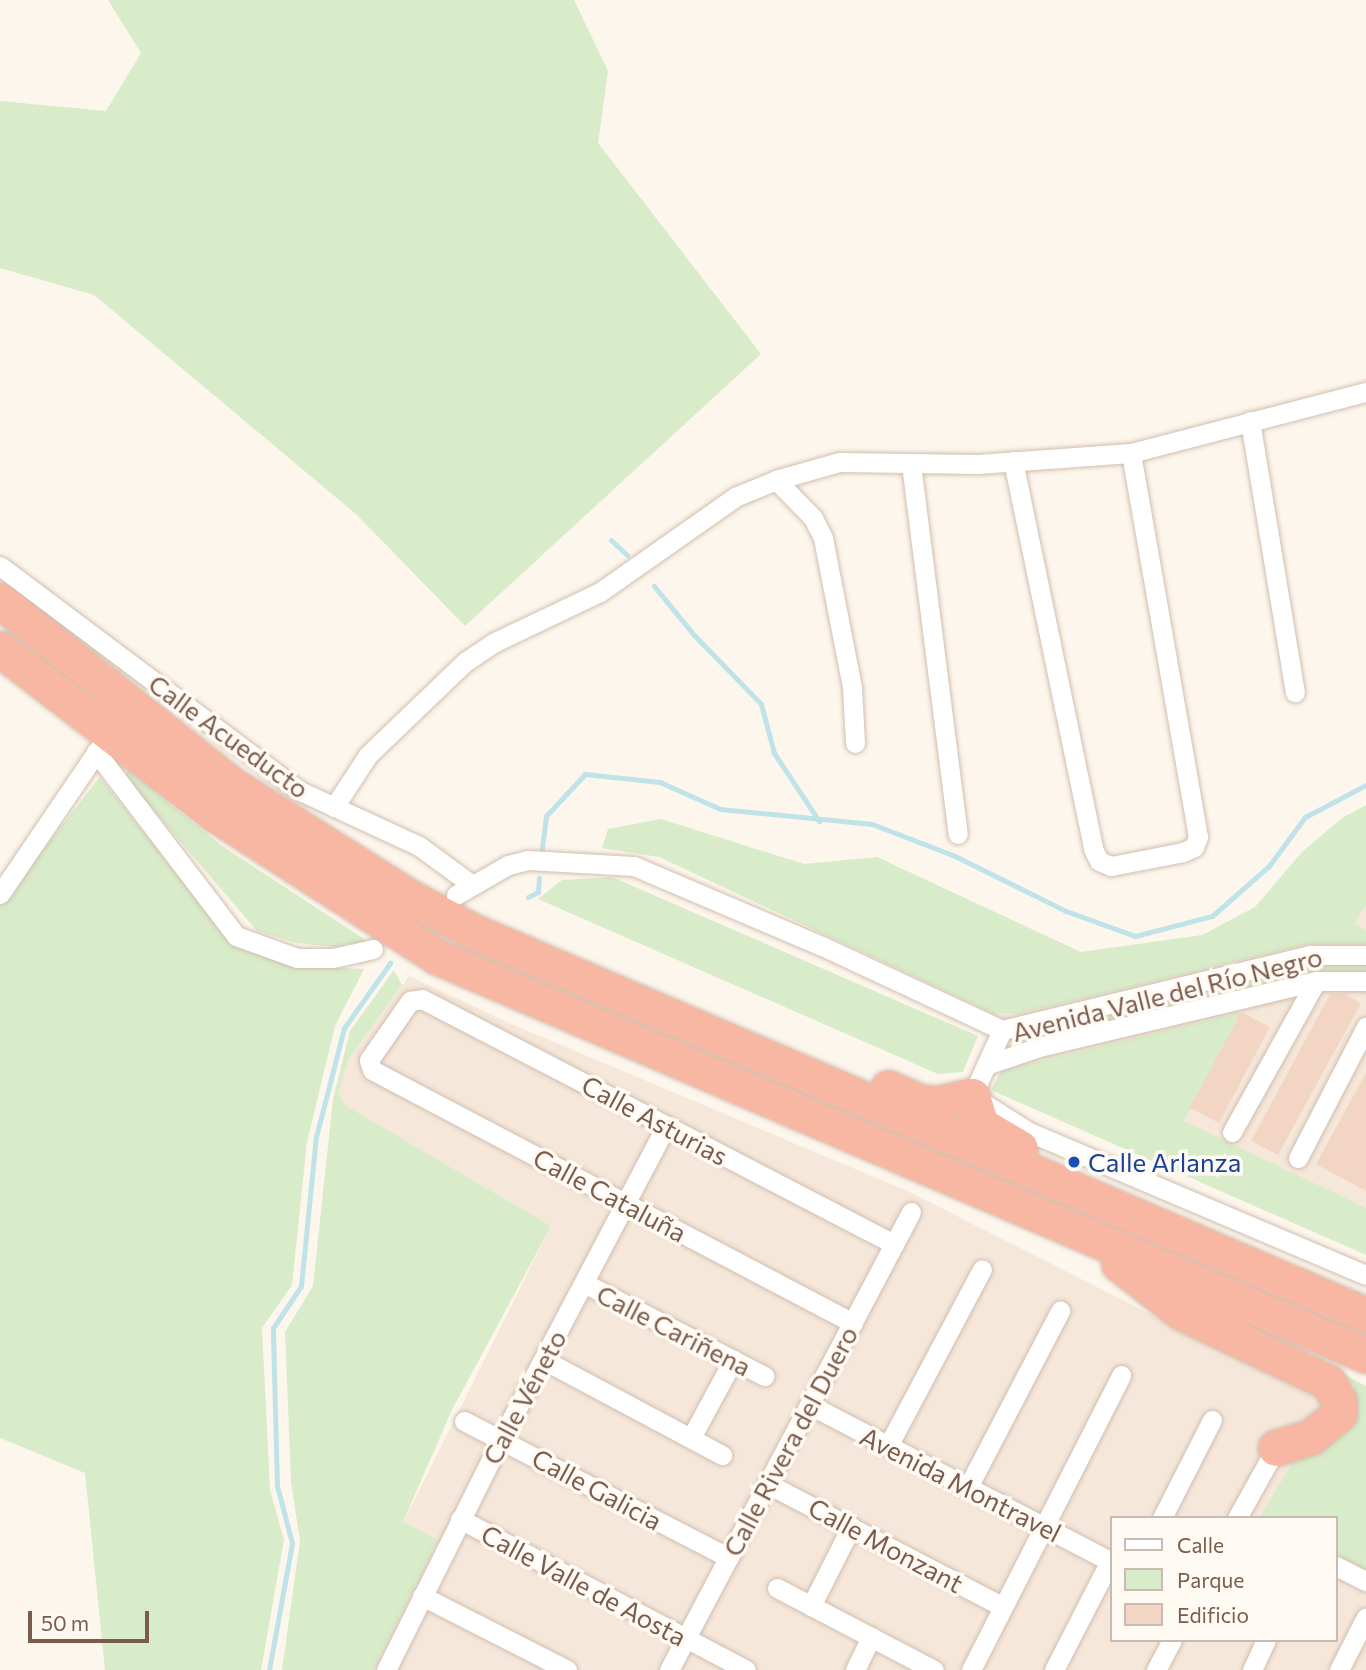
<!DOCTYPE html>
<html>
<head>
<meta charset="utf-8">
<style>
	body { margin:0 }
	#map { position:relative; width:1366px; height:1670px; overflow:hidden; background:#fdf6ec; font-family:Commissioner,sans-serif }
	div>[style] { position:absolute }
	.residential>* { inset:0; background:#f5e8da }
	.green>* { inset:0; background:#d8ecc9 }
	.stream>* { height:5px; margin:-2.5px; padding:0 2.5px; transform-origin:2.5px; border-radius:2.5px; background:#bfe3e8 }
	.building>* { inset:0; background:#f3d5c3 }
	.roads { filter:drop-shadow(0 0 2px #d1beb0) drop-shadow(0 0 2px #d1beb0) }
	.street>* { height:19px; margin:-9.5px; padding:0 9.5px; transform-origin:9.5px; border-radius:9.5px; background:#fff }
	.highway>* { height:35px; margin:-17.5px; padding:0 17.5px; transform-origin:17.5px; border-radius:17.5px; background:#f7b7a3 }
	.dots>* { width:19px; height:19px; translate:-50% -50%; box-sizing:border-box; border:4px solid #fffaf3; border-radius:50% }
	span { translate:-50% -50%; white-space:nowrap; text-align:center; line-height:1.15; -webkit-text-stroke:7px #fffaf3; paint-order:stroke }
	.street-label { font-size:26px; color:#7a5c4d }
	.transit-label { font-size:26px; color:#164399 }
	.left { translate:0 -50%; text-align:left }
	.legend { position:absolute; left:1110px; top:1516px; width:228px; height:126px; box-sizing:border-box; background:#fffaf3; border:2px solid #cabbb1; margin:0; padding:9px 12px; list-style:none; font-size:21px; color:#7a5c4d }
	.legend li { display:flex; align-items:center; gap:14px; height:35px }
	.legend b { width:35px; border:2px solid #cabbb1 }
	.scale { position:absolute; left:28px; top:1611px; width:121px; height:32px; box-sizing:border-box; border:4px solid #7a5c4d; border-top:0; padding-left:9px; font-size:21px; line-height:24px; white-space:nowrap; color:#7a5c4d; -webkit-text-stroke:5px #fffaf3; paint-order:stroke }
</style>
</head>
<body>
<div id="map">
	<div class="residential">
		<div style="clip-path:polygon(1366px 905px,1366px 1208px,1059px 1066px,1001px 1071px,992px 1013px,1019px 1014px,1308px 944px,1345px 943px)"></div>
		<div style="clip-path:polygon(409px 976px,516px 1026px,912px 1193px,1331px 1406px,1260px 1515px,1264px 1518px,1112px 1518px,1112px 1640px,1336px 1640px,1336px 1555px,1366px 1571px,1366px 1670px,373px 1670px,403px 1523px,551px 1226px,345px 1105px,338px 1094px,349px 1059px)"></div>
	</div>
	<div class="green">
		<div style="clip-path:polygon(108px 0,574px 0,608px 71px,598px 143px,761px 354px,465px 626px,357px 515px,94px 295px,0 268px,0 101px,106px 111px,141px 53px)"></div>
		<div style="clip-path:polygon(128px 770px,222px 846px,367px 941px,335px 947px,296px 943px,257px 931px,125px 777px)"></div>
		<div style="clip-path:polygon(100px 777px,222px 931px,237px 944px,293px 966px,364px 969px,335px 1026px,307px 1142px,292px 1285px,262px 1328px,270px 1490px,284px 1540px,261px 1670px,105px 1670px,85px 1473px,0 1438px,0 904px)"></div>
		<div style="clip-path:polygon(1366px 805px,1366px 905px,1355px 924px,1366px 930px,1366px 944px,1308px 944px,1019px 1014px,992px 1013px,659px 857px,602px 848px,608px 829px,661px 819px,804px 864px,877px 857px,1081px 952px,1202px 935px,1255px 907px,1302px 852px,1342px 818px)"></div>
		<div style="clip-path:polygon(612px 877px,978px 1036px,963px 1072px,938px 1074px,538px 899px,562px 880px)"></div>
		<div style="clip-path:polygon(1309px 965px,1366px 965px,1366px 974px,1058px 1034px,1056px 1027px)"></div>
		<div style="clip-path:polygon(394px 970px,402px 985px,349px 1059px,338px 1094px,345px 1105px,551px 1226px,452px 1410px,403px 1522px,438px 1540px,373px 1670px,282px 1670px,300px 1541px,291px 1482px,285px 1332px,313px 1286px,333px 1099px,350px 1031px)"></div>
		<div style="clip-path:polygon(1241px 1012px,1184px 1121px,1366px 1208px,1366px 1255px,991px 1090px,1001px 1071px)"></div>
		<div style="clip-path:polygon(1345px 1375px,1366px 1386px,1366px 1571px,1336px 1555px,1336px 1518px,1260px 1516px,1303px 1446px,1348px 1424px,1357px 1402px,1353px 1384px,1342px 1379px)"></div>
	</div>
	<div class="stream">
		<div style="left:611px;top:540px;width:22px;rotate:43deg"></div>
		<div style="left:654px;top:586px;width:63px;rotate:50.8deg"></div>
		<div style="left:694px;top:635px;width:96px;rotate:45.8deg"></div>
		<div style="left:761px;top:704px;width:51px;rotate:75.1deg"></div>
		<div style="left:774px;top:753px;width:82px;rotate:56.5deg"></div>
		<div style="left:541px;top:856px;width:40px;rotate:-82.9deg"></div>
		<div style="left:546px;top:816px;width:57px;rotate:-47.1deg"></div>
		<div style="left:585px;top:774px;width:75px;rotate:6.1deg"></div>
		<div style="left:660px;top:782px;width:66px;rotate:24.2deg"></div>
		<div style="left:720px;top:809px;width:153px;rotate:5.6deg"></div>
		<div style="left:872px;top:824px;width:89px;rotate:21.1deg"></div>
		<div style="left:955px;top:856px;width:124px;rotate:26.4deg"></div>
		<div style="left:1066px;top:911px;width:73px;rotate:19.9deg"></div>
		<div style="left:1135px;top:936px;width:80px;rotate:-14.6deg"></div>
		<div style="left:1212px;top:916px;width:76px;rotate:-41.3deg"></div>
		<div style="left:1269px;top:866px;width:61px;rotate:-53.7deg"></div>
		<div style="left:1305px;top:817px;width:69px;rotate:-27.7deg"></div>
		<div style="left:528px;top:897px;width:11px;rotate:-27deg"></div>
		<div style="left:538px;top:892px;width:14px;rotate:-86deg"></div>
		<div style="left:269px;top:1670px;width:129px;rotate:-79.7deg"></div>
		<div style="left:292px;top:1543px;width:59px;rotate:-104.7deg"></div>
		<div style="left:277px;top:1486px;width:158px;rotate:-91.5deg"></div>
		<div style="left:273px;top:1328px;width:50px;rotate:-56.3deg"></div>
		<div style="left:301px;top:1286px;width:150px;rotate:-84.3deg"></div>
		<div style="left:316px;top:1137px;width:113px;rotate:-75.6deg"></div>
		<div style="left:344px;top:1028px;width:80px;rotate:-54.7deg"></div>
	</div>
	<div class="building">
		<div style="clip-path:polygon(1330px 994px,1344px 994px,1361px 1003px,1278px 1155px,1251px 1141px)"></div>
		<div style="clip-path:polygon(1241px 1012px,1270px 1027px,1219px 1123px,1190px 1108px)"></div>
		<div style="clip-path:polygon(1366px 1073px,1366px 1191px,1316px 1164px)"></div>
	</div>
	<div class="roads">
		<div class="street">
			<div style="left:1250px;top:421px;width:275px;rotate:80.6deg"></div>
			<div style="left:1013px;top:461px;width:396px;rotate:78.3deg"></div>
			<div style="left:1093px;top:849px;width:13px;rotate:63deg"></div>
			<div style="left:1099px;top:861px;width:13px;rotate:23deg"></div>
			<div style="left:1111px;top:866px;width:73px;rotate:-11deg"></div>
			<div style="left:1183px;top:852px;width:12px;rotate:-24deg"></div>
			<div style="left:1194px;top:847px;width:11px;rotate:-68deg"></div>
			<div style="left:1198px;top:837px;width:390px;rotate:-99.9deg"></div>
			<div style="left:911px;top:464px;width:373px;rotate:82.8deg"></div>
			<div style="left:776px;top:480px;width:53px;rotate:45.8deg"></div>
			<div style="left:813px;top:518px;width:22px;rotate:63deg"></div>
			<div style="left:823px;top:538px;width:152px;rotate:79deg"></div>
			<div style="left:852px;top:687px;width:56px;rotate:86.9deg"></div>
			<div style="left:0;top:566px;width:373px;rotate:36.9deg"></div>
			<div style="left:298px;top:790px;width:133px;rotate:24.8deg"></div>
			<div style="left:419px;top:846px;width:64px;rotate:36.2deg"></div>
			<div style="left:96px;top:752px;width:231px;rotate:52.7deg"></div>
			<div style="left:236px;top:936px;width:65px;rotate:19.8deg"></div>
			<div style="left:297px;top:958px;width:36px"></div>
			<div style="left:333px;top:958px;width:41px;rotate:-12.7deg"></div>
			<div style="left:334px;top:807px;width:62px;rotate:-56.8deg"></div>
			<div style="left:368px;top:755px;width:134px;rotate:-43.8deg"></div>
			<div style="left:465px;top:662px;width:36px;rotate:-34deg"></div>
			<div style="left:495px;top:642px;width:116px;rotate:-25.5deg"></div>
			<div style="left:600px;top:592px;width:165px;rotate:-35.1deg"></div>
			<div style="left:735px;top:497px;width:44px;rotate:-22.5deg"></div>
			<div style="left:776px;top:480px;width:66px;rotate:-15.9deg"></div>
			<div style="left:839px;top:462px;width:139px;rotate:0.8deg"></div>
			<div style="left:978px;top:464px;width:153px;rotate:-4.1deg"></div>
			<div style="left:1131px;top:453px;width:243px;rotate:-14.6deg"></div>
			<div style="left:0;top:894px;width:181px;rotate:-55.8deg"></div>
			<div style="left:456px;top:895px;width:60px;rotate:-30deg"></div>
			<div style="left:508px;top:865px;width:21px;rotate:-14deg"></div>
			<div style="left:528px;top:860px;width:106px;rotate:3.2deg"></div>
			<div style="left:634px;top:866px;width:204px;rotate:23.1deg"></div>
			<div style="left:822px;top:946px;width:199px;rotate:25deg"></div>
			<div style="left:1002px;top:1030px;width:72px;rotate:114.4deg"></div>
			<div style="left:972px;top:1096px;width:67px;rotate:32.3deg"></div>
			<div style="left:1029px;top:1132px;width:366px;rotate:23deg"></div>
			<div style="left:1002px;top:1030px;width:317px;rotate:-13.7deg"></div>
			<div style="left:1310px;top:955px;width:56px"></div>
			<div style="left:989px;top:1064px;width:53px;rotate:-18.8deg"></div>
			<div style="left:1039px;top:1047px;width:285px;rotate:-13.4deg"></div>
			<div style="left:1316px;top:981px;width:50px"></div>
			<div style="left:1232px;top:1132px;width:173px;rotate:-60.9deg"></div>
			<div style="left:1298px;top:1158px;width:148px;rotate:-62.6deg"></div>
			<div style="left:584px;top:1283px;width:203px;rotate:27.3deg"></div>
			<div style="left:853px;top:1323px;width:543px;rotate:-152.26deg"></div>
			<div style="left:372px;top:1070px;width:10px;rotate:-107deg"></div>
			<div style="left:369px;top:1060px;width:72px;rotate:-55.2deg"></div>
			<div style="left:410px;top:1001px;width:12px;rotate:-9deg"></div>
			<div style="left:422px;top:999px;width:532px;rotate:27.43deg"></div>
			<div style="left:544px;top:1360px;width:202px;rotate:28.1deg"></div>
			<div style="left:810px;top:1405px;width:340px;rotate:27.5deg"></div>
			<div style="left:464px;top:1421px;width:298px;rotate:27.3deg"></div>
			<div style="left:691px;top:1438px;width:89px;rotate:-61.7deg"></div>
			<div style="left:888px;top:1446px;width:200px;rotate:-62deg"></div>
			<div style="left:768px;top:1484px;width:265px;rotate:27.6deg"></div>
			<div style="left:968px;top:1487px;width:199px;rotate:-62.4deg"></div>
			<div style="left:1162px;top:1518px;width:110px;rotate:-63deg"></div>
			<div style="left:1237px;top:1518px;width:80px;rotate:-60.9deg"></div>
			<div style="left:460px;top:1519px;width:323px;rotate:27.8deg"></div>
			<div style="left:1336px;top:1566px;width:34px;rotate:27deg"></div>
			<div style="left:777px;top:1588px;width:177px;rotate:27.6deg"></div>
			<div style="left:422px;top:1596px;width:163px;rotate:27deg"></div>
			<div style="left:811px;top:1606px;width:89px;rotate:-63.1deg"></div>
			<div style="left:386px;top:1670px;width:258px;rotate:-63.5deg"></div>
			<div style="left:501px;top:1439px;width:354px;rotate:-62.2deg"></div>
			<div style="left:669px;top:1670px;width:518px;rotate:-62.15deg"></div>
			<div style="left:855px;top:1670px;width:37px;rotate:-64deg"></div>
			<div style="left:971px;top:1670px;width:331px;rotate:-63deg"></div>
			<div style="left:1054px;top:1670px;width:123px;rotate:-62.8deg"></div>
			<div style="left:1156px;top:1670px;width:34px;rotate:-62deg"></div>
			<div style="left:1252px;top:1670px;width:33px;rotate:-65deg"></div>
			<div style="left:1339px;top:1670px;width:59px;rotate:-63deg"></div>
		</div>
		<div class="highway">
			<div style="left:0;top:601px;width:296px;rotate:38.4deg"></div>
			<div style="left:232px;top:785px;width:209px;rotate:32.3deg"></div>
			<div style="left:409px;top:897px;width:72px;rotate:28.4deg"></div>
			<div style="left:472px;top:931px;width:973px;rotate:23.24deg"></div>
			<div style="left:0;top:649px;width:271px;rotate:37.5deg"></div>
			<div style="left:215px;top:814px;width:265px;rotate:32.7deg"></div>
			<div style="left:438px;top:957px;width:1010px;rotate:23.21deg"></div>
			<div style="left:888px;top:1088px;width:34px;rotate:24deg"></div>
			<div style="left:919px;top:1102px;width:18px;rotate:6deg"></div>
			<div style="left:937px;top:1104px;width:36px;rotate:-13deg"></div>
			<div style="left:972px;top:1096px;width:30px;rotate:73deg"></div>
			<div style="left:981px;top:1125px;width:45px;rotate:30.5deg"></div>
			<div style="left:1119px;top:1264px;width:78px;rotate:37.7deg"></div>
			<div style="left:1181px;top:1312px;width:163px;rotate:25.5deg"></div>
			<div style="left:1328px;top:1382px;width:21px;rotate:59deg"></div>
			<div style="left:1339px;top:1400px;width:14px;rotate:90deg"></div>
			<div style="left:1339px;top:1414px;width:36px;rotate:141deg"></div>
			<div style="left:1311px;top:1437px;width:37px;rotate:163deg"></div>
		</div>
	</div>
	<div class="dots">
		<div style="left:1074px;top:1162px;background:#1a4fb4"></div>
	</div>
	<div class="street-label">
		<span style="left:229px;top:736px;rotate:36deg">Calle Acueducto</span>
		<span style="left:1167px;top:994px;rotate:-14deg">Avenida Valle del Río Negro</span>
		<span style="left:655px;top:1120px;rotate:28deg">Calle Asturias</span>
		<span style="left:610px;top:1195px;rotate:28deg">Calle Cataluña</span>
		<span style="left:674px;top:1330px;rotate:27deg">Calle Cariñena</span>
		<span style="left:524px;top:1397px;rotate:-62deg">Calle Véneto</span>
		<span style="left:790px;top:1441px;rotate:-62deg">Calle Rivera del Duero</span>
		<span style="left:961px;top:1484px;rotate:27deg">Avenida Montravel</span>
		<span style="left:597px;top:1489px;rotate:28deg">Calle Galicia</span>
		<span style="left:886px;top:1545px;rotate:28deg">Calle Monzant</span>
		<span style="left:584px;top:1585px;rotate:28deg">Calle Valle de Aosta</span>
	</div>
	<div class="transit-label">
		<span class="left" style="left:1088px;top:1162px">Calle Arlanza</span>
	</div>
	<ul class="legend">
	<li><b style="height:9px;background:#fff"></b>Calle</li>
	<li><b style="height:19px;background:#d8ecc9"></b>Parque</li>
	<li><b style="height:19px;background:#f3d5c3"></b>Edificio</li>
	</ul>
	<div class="scale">50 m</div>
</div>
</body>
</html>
